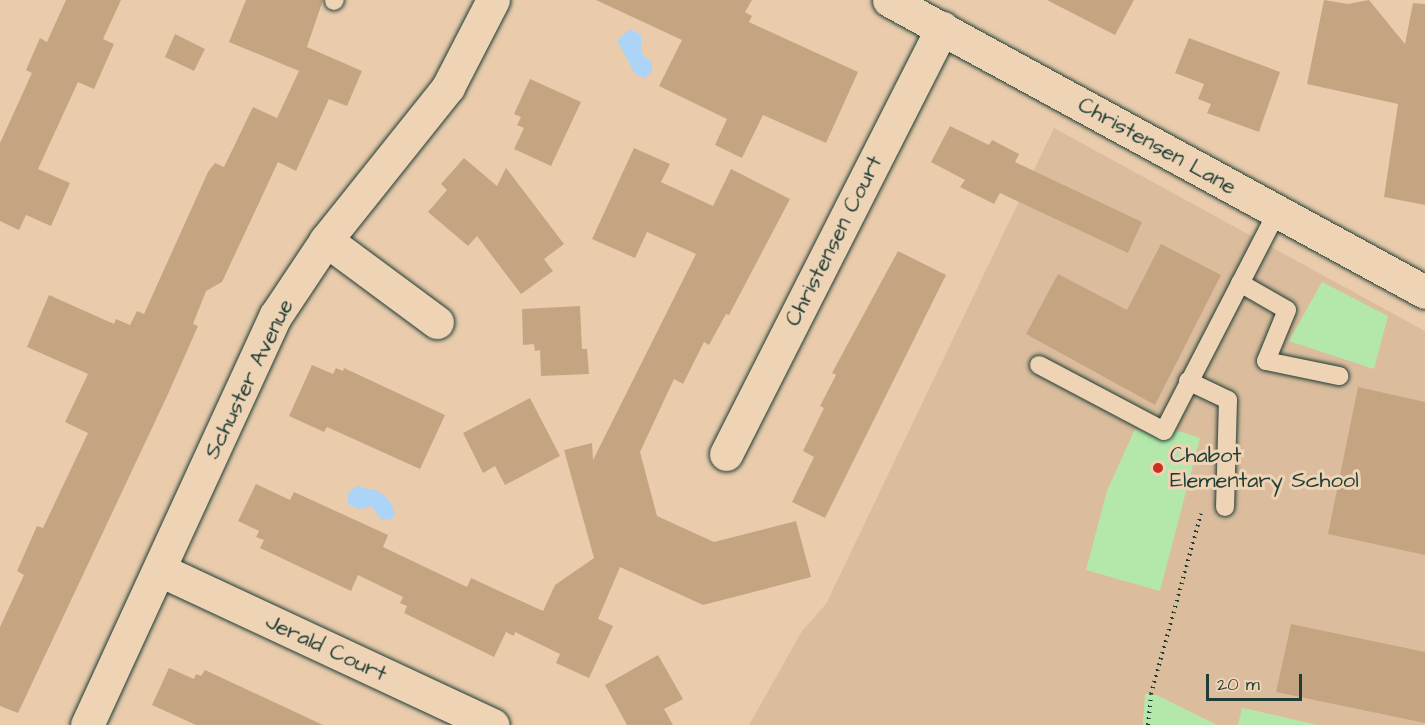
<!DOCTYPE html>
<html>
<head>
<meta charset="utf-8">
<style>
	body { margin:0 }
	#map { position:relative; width:1425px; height:725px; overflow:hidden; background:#eaccad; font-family:"Architects Daughter",sans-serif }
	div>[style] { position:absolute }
	.built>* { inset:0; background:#dbbd9e }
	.green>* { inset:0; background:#b4e8aa }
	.water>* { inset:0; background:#acd4f6 }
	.building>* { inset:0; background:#c5a482 }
	.path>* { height:4px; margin-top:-2px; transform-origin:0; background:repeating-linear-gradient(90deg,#1f3d34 0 1.5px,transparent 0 6px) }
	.roads { filter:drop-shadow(0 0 2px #1f3d34) drop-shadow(0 0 2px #1f3d34) }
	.lane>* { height:18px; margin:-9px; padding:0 9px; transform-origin:9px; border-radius:9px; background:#eed3b5 }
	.street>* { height:33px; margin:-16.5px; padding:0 16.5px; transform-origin:16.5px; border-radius:16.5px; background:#eed3b5 }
	.dots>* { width:16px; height:16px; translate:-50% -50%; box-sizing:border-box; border:3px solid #eed3b5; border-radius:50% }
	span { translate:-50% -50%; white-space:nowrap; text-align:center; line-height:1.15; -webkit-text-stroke:6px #eed3b5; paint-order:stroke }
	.street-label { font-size:22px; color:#1f3d34 }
	.poi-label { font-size:22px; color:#1f3d34 }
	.left { translate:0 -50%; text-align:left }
	.scale { position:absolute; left:1206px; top:674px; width:96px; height:27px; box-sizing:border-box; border:3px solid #1f3d34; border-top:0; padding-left:8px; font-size:18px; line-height:21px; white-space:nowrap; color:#1f3d34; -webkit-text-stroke:4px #eed3b5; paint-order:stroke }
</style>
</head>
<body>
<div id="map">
	<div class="built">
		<div style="clip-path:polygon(1054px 128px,1425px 331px,1425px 725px,1317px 725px,1243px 708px,1238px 725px,1217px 725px,1156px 695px,1146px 694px,1143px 725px,749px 725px,802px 631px,826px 604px)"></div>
	</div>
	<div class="green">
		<div style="clip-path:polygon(1322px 282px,1388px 316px,1374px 369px,1289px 341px)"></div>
		<div style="clip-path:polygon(1169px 428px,1200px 438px,1160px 591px,1086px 570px,1107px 491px,1135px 429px,1165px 439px)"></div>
		<div style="clip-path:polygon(1145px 694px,1156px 695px,1217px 725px,1143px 725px)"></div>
		<div style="clip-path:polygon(1242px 708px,1317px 725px,1238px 725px)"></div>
	</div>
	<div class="water">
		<div style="clip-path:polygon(630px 29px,641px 35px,642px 54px,652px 63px,652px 72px,644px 78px,635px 74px,617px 40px)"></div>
		<div style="clip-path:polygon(357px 486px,378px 491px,390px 501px,395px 514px,392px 519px,382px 520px,371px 506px,359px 509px,348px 504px,348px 493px)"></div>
	</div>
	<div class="building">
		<div style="clip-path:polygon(66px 0,121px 0,103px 39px,114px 44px,94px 89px,78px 82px,38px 169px,70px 183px,51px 226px,26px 215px,19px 230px,0 221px,0 143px,32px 73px,26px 70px,40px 38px,47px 42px)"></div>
		<div style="clip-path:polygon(246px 0,323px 0,307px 47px,362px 71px,347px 106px,329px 99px,296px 171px,278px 162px,222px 282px,206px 291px,193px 324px,198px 326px,168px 394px,18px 713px,0 706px,0 627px,24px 575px,17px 571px,37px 526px,43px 528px,88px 433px,65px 422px,88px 374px,27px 347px,49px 295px,114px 324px,116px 319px,130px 325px,137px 311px,144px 314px,208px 172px,215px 163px,224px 167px,253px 107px,277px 118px,299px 71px,229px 42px)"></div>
		<div style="clip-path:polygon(596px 0,752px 0,745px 12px,752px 16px,749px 22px,858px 72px,826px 143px,763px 115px,742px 158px,715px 145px,727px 119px,659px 86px,682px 40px)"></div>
		<div style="clip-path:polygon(1047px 0,1134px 0,1115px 35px)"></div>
		<div style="clip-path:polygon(1324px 0,1348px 4px,1369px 0,1405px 44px,1413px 3px,1425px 4px,1425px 205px,1384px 197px,1398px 104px,1307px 84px)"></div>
		<div style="clip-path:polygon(175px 34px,205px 49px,194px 71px,165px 57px)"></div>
		<div style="clip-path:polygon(1189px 38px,1280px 72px,1259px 132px,1207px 113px,1211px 104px,1198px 99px,1204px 84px,1175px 73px)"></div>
		<div style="clip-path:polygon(530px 79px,581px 102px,551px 166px,514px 149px,524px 128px,517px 125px,521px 117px,514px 114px)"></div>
		<div style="clip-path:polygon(950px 126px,989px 145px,992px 140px,1019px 154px,1015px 162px,1142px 222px,1128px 253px,1000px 193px,994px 204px,960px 187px,965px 180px,931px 162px)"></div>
		<div style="clip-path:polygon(634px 148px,670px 164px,661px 182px,713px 206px,731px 169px,790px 199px,729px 315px,726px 314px,709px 345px,704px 342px,683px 384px,674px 379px,640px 452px,657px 516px,714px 542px,796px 521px,811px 577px,703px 605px,620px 567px,598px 619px,613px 626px,589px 678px,556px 663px,560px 654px,515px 632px,514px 636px,506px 632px,494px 657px,404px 613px,407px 606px,400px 603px,403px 597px,358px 575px,351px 591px,260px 548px,264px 540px,256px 537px,259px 531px,238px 521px,256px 484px,290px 500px,294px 492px,388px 535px,383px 547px,467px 587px,471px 578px,543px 611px,555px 585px,594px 558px,564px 450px,592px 443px,593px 460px,696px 254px,647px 232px,635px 258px,592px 239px)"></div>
		<div style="clip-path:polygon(464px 158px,497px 186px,506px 168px,564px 244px,544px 259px,553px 271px,521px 294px,477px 236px,468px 246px,428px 212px,447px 190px,441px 184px)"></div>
		<div style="clip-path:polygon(1161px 244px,1221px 275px,1155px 405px,1026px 334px,1058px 274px,1127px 310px)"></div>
		<div style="clip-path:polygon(898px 251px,946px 275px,825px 518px,792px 502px,814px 457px,803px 451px,824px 408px,820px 406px,836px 375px,832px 373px)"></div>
		<div style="clip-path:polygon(580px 306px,582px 349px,587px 349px,589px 374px,541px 376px,540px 350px,535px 351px,534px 344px,523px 345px,522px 309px)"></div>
		<div style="clip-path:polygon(312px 365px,333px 374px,336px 368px,343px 371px,344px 368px,445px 415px,420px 469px,327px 427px,324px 432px,289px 416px)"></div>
		<div style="clip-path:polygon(1358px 387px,1425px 402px,1425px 555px,1328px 534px)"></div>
		<div style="clip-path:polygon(530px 398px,560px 456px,505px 485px,495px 466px,483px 473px,463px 433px)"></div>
		<div style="clip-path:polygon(1291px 624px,1425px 652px,1425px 723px,1276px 692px)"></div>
		<div style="clip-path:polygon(658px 655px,683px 699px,664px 709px,673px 725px,627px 725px,605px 685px)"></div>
		<div style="clip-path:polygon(169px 668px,194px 679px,196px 674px,201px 676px,205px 670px,323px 725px,196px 725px,152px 705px)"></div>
	</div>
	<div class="path">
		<div style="left:1148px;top:725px;width:31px;rotate:-84deg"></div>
		<div style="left:1151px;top:694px;width:187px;rotate:-74.5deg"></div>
	</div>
	<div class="roads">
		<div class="lane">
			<div style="left:334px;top:1px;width:1px;rotate:-45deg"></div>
			<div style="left:1240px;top:283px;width:54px;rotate:29.9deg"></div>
			<div style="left:1287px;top:310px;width:55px;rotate:112.4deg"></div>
			<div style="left:1266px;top:361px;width:75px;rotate:11.6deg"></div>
			<div style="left:1039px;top:365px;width:141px;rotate:27.8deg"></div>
			<div style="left:1164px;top:431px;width:246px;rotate:-62.7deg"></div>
			<div style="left:1188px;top:381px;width:44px;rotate:25.4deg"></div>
			<div style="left:1228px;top:400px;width:107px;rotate:91.6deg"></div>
		</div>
		<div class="street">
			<div style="left:889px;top:0;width:610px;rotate:28.58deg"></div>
			<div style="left:326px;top:240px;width:138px;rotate:36.5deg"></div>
			<div style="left:726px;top:454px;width:478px;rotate:-63.1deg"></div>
			<div style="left:160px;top:570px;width:367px;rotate:25deg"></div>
			<div style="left:87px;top:725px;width:451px;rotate:-65.3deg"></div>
			<div style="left:276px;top:315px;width:90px;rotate:-56.3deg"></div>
			<div style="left:326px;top:240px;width:196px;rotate:-51.4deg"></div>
			<div style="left:448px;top:87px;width:98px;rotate:-62.7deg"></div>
		</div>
	</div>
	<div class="dots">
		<div style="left:1158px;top:468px;background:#c8321e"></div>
	</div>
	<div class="street-label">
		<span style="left:1157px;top:146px;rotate:29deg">Christensen Lane</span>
		<span style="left:834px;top:241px;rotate:-63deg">Christensen Court</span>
		<span style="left:249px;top:379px;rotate:-64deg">Schuster Avenue</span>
		<span style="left:326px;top:648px;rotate:25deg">Jerald Court</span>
	</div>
	<div class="poi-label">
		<span class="left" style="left:1170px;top:468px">Chabot<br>Elementary School</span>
	</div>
	<div class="scale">20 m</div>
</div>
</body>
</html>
